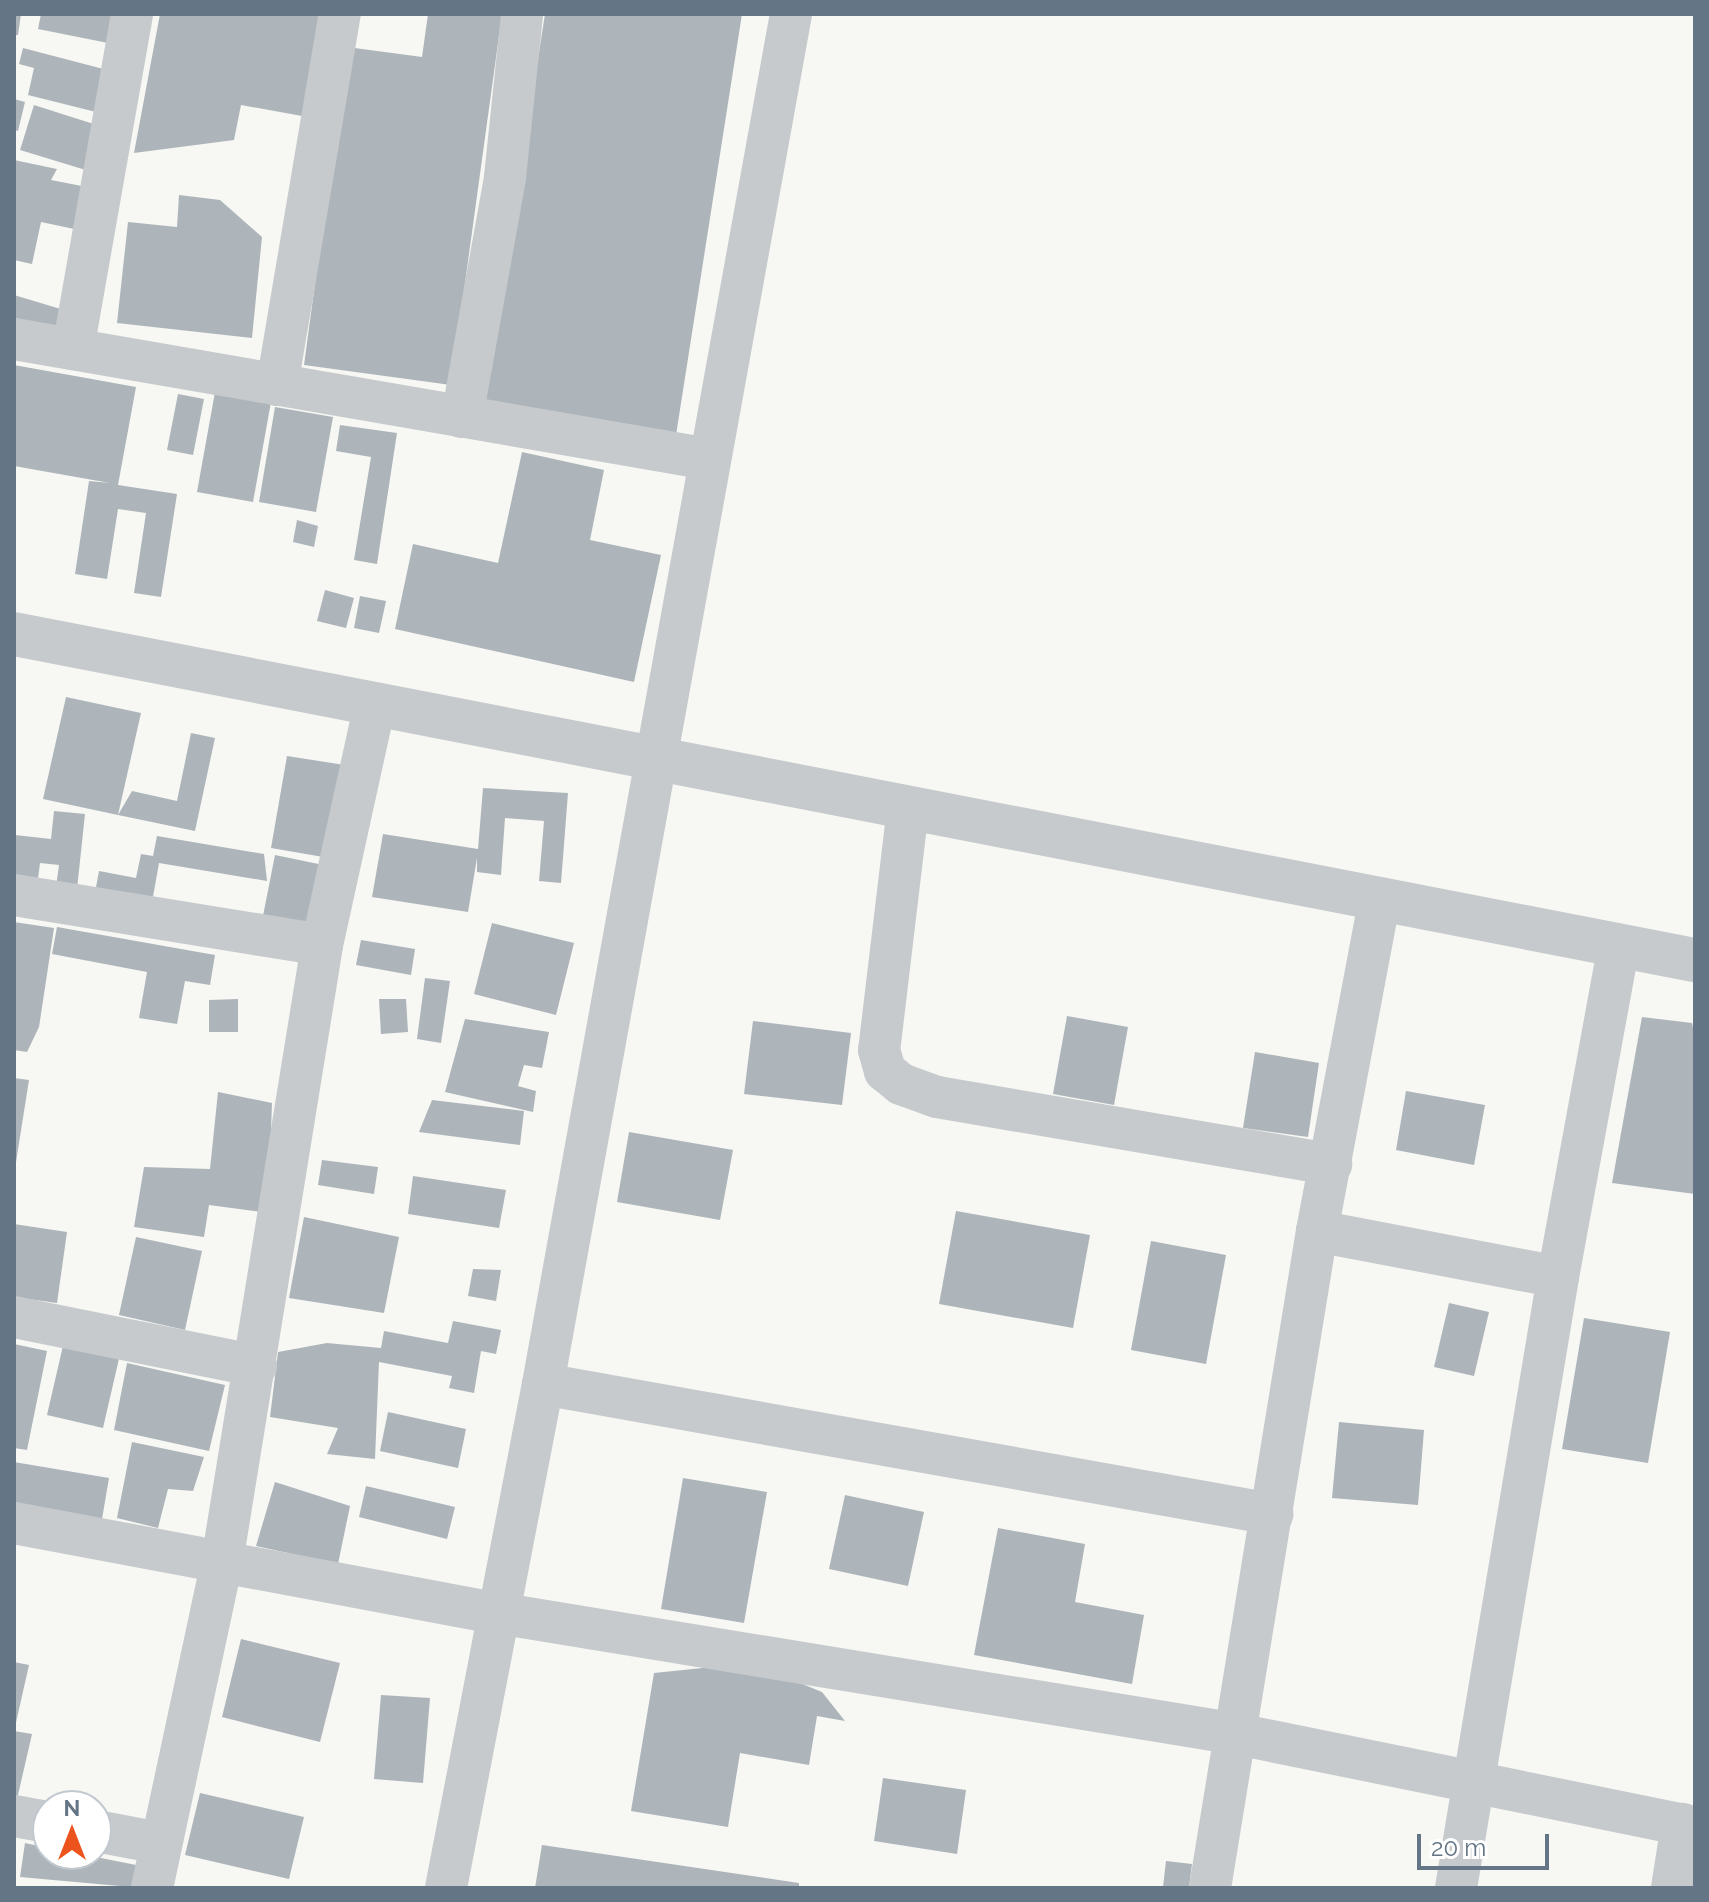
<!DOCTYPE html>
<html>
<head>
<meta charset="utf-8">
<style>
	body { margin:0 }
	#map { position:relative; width:1709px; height:1902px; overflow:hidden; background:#f7f7f3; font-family:Raleway,sans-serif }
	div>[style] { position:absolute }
	.building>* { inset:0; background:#adb5bb }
	.minor>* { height:42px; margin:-21px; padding:0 21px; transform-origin:21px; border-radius:21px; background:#c6cacd }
	.tertiary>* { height:44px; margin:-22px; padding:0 22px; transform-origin:22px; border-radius:22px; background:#c6cacd }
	span { translate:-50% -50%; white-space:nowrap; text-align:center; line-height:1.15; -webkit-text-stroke:8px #fff; paint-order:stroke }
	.frame { position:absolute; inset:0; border:16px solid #647686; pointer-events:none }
	.north { position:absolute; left:32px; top:1790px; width:80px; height:80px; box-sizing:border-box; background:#fff; border:2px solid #c1c8cf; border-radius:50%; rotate:0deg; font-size:22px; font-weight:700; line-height:32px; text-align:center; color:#647686 }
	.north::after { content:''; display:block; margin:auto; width:28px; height:36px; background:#ed531d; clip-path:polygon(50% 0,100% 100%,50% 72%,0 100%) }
	.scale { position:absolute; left:1417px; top:1834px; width:132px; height:36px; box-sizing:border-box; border:4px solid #647686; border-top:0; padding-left:10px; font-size:24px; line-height:28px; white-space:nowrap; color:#647686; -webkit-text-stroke:6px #fff; paint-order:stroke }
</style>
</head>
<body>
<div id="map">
	<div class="building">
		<div style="clip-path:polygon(14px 14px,21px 14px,18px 35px,14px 35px)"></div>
		<div style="clip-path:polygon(41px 14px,119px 14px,113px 44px,38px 29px)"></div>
		<div style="clip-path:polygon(160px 14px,321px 14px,302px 116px,241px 105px,234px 140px,134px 153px)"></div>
		<div style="clip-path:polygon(428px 14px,502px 14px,451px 385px,304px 365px,347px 47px,422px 57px)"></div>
		<div style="clip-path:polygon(545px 14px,742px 14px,676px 435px,484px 405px)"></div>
		<div style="clip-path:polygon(23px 48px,111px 71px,100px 113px,28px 95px,34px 68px,19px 64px)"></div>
		<div style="clip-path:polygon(14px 99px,25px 102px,18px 131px,14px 130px)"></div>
		<div style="clip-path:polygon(34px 105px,103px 127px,89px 171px,20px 150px)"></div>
		<div style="clip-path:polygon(14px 160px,57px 169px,51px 180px,87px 187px,79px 230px,41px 222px,32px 264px,14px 260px)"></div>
		<div style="clip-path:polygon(179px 195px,220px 200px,262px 237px,252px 338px,117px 323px,128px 222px,177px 227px)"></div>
		<div style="clip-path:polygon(14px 295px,64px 310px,56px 339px,14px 327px)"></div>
		<div style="clip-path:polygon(14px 365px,136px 387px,118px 485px,177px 494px,161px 597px,134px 593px,146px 513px,118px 509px,107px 579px,75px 574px,89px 481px,110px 483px,14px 466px)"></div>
		<div style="clip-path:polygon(215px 392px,271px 402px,253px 502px,197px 492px)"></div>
		<div style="clip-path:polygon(178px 394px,204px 399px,193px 455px,167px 450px)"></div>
		<div style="clip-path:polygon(275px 407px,333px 417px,316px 512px,259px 502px)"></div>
		<div style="clip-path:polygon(340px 425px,397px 433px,377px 564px,354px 560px,371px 457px,336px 451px)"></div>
		<div style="clip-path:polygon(522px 452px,604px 470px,590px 540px,661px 555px,634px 682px,395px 629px,413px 544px,498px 563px)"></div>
		<div style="clip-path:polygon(297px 520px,318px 526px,314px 547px,293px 542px)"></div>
		<div style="clip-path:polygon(325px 590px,354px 598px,346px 628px,317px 621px)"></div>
		<div style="clip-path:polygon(360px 596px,386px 601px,379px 633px,354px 628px)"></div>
		<div style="clip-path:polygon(66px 697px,141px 713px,118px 815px,43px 799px)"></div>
		<div style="clip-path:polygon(191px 733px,215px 738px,195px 831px,118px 815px,132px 791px,177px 801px)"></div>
		<div style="clip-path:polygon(287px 756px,351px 766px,335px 859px,271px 848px)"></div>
		<div style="clip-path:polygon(483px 788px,568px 793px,561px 883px,539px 881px,544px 821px,505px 818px,501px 875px,477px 872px,477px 858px,468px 912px,372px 897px,383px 834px,478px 849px)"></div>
		<div style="clip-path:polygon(54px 811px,85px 814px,77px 889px,56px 887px,59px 865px,40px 863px,37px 887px,14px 885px,15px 835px,51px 839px)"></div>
		<div style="clip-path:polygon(157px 836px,264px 854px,267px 881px,159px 863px,151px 908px,94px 898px,99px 871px,136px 878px,141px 854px,153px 856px)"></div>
		<div style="clip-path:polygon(275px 855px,333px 867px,319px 937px,261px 926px)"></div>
		<div style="clip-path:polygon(14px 922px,54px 928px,39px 1027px,27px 1052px,14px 1050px)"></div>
		<div style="clip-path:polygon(492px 923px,574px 943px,556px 1015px,474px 994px)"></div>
		<div style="clip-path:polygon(57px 927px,215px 955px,210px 985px,185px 981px,177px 1024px,139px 1018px,147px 972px,52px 954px)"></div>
		<div style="clip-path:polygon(361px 940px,415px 949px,411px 975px,356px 965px)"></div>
		<div style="clip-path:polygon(425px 978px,450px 981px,441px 1043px,417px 1039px)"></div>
		<div style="clip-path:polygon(238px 999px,238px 1032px,209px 1032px,209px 1000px)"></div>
		<div style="clip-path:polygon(379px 999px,406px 999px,408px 1032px,381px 1034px)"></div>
		<div style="clip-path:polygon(1067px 1016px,1128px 1027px,1114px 1105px,1053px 1094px)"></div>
		<div style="clip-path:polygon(1642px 1017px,1692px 1023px,1695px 1037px,1695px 1194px,1612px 1183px)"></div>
		<div style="clip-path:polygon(465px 1019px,549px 1032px,542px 1068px,524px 1065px,518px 1086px,536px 1091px,533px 1112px,445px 1092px)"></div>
		<div style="clip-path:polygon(753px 1021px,851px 1033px,842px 1105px,744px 1094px)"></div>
		<div style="clip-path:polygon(1255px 1052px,1319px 1063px,1308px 1137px,1243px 1128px)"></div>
		<div style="clip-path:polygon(14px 1078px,29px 1080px,16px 1162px,14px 1162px)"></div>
		<div style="clip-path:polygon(1406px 1091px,1485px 1105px,1474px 1165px,1396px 1150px)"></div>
		<div style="clip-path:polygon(218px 1092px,272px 1103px,268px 1213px,209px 1205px,204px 1237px,134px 1227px,144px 1167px,210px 1169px)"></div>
		<div style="clip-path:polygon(432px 1100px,524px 1111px,520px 1145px,419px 1132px)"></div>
		<div style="clip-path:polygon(629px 1132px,733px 1150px,720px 1220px,617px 1202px)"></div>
		<div style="clip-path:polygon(322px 1160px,378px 1167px,374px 1194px,318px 1185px)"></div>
		<div style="clip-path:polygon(413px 1176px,506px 1190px,499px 1228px,408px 1214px)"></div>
		<div style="clip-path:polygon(956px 1211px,1090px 1235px,1073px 1328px,939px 1304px)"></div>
		<div style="clip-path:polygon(304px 1217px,399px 1237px,384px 1313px,289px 1298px)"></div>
		<div style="clip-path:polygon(14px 1224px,67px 1232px,57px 1303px,14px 1297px)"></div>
		<div style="clip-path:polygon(136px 1237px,202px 1251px,185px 1330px,119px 1315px)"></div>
		<div style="clip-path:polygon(1151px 1241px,1226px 1255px,1206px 1364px,1131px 1350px)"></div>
		<div style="clip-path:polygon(473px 1269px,501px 1270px,496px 1301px,468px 1296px)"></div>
		<div style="clip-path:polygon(1449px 1303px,1489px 1312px,1474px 1376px,1434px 1367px)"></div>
		<div style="clip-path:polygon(1584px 1318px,1670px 1332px,1648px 1463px,1562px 1449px)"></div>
		<div style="clip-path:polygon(453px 1321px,501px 1330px,496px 1354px,481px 1351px,474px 1393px,449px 1388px,452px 1376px,379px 1362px,375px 1459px,327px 1454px,338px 1428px,270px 1417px,278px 1352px,327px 1343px,381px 1348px,384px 1331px,448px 1343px)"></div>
		<div style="clip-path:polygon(65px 1337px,121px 1350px,103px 1428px,47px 1415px)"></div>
		<div style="clip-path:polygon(14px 1344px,47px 1351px,27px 1450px,14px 1448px)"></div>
		<div style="clip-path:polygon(127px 1363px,225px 1385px,209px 1451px,114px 1430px)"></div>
		<div style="clip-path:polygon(388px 1412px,466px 1429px,458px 1468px,380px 1451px)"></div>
		<div style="clip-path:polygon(1339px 1422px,1424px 1430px,1418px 1505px,1332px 1498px)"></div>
		<div style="clip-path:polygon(132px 1442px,204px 1457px,193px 1491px,168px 1489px,158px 1528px,117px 1518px)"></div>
		<div style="clip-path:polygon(14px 1462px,109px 1478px,102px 1519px,14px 1504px)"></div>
		<div style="clip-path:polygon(683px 1478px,767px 1492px,744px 1623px,661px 1609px)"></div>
		<div style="clip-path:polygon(275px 1482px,350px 1506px,338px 1564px,256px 1546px)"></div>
		<div style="clip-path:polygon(366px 1486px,455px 1507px,447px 1539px,359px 1517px)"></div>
		<div style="clip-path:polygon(845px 1495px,924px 1512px,908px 1586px,829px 1569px)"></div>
		<div style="clip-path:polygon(998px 1528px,1085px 1544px,1075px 1602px,1144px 1615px,1132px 1684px,974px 1655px)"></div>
		<div style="clip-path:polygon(241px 1639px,340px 1663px,320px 1742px,222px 1717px)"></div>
		<div style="clip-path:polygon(14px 1662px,29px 1665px,15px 1727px,14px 1727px)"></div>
		<div style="clip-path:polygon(751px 1663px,822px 1692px,845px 1721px,817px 1716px,809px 1765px,740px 1753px,728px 1827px,631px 1811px,654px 1673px)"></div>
		<div style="clip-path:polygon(381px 1695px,430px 1698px,423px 1783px,374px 1779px)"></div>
		<div style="clip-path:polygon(14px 1731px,32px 1734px,15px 1808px,14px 1808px)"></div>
		<div style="clip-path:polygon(883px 1778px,966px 1790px,957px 1854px,874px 1841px)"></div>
		<div style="clip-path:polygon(200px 1793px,304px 1817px,289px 1879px,185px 1855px)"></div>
		<div style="clip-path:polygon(25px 1843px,48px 1848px,48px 1854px,81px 1854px,146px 1867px,142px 1888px,20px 1877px)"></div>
		<div style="clip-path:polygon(542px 1845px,799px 1883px,799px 1888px,535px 1888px)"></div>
		<div style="clip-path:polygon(1166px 1861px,1192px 1864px,1189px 1888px,1163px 1887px)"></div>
	</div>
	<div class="minor">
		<div style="left:14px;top:339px;width:705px;rotate:9.8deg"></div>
		<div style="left:73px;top:349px;width:340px;rotate:-80deg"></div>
		<div style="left:277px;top:385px;width:376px;rotate:-80.4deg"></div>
		<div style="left:462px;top:417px;width:244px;rotate:-79.8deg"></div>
		<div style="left:505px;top:177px;width:164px;rotate:-84deg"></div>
		<div style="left:908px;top:808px;width:244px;rotate:96.8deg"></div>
		<div style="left:879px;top:1050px;width:22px;rotate:74deg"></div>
		<div style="left:885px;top:1071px;width:21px;rotate:39deg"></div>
		<div style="left:901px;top:1084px;width:38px;rotate:20deg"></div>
		<div style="left:937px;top:1097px;width:400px;rotate:9.7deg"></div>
		<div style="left:14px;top:895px;width:312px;rotate:9.2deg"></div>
		<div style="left:1317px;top:1231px;width:245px;rotate:10.8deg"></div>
		<div style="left:14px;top:1317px;width:247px;rotate:11.4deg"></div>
		<div style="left:543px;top:1384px;width:741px;rotate:10.11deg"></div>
		<div style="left:14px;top:1523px;width:491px;rotate:10.6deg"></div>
		<div style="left:497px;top:1613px;width:750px;rotate:9.29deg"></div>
		<div style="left:1237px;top:1734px;width:467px;rotate:11.5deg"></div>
		<div style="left:14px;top:1816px;width:35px;rotate:10deg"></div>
		<div style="left:96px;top:1831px;width:64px;rotate:10.8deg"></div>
		<div style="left:152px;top:1888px;width:333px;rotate:-77.9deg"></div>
		<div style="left:222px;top:1562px;width:625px;rotate:-80.79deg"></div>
		<div style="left:322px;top:945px;width:247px;rotate:-77.6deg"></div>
		<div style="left:446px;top:1888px;width:513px;rotate:-79.11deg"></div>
		<div style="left:543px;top:1384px;width:1392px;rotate:-79.74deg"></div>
		<div style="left:1210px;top:1888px;width:666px;rotate:-80.75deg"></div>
		<div style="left:1317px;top:1231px;width:338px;rotate:-79.3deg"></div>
		<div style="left:1456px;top:1888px;width:619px;rotate:-80.52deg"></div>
		<div style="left:1558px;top:1277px;width:338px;rotate:-79.6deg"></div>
		<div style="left:1672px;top:1888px;width:65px;rotate:-81.1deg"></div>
	</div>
	<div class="tertiary">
		<div style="left:14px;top:634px;width:1712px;rotate:10.98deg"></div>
	</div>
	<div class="frame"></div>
	<div class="north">N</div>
	<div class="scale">20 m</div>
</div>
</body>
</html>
